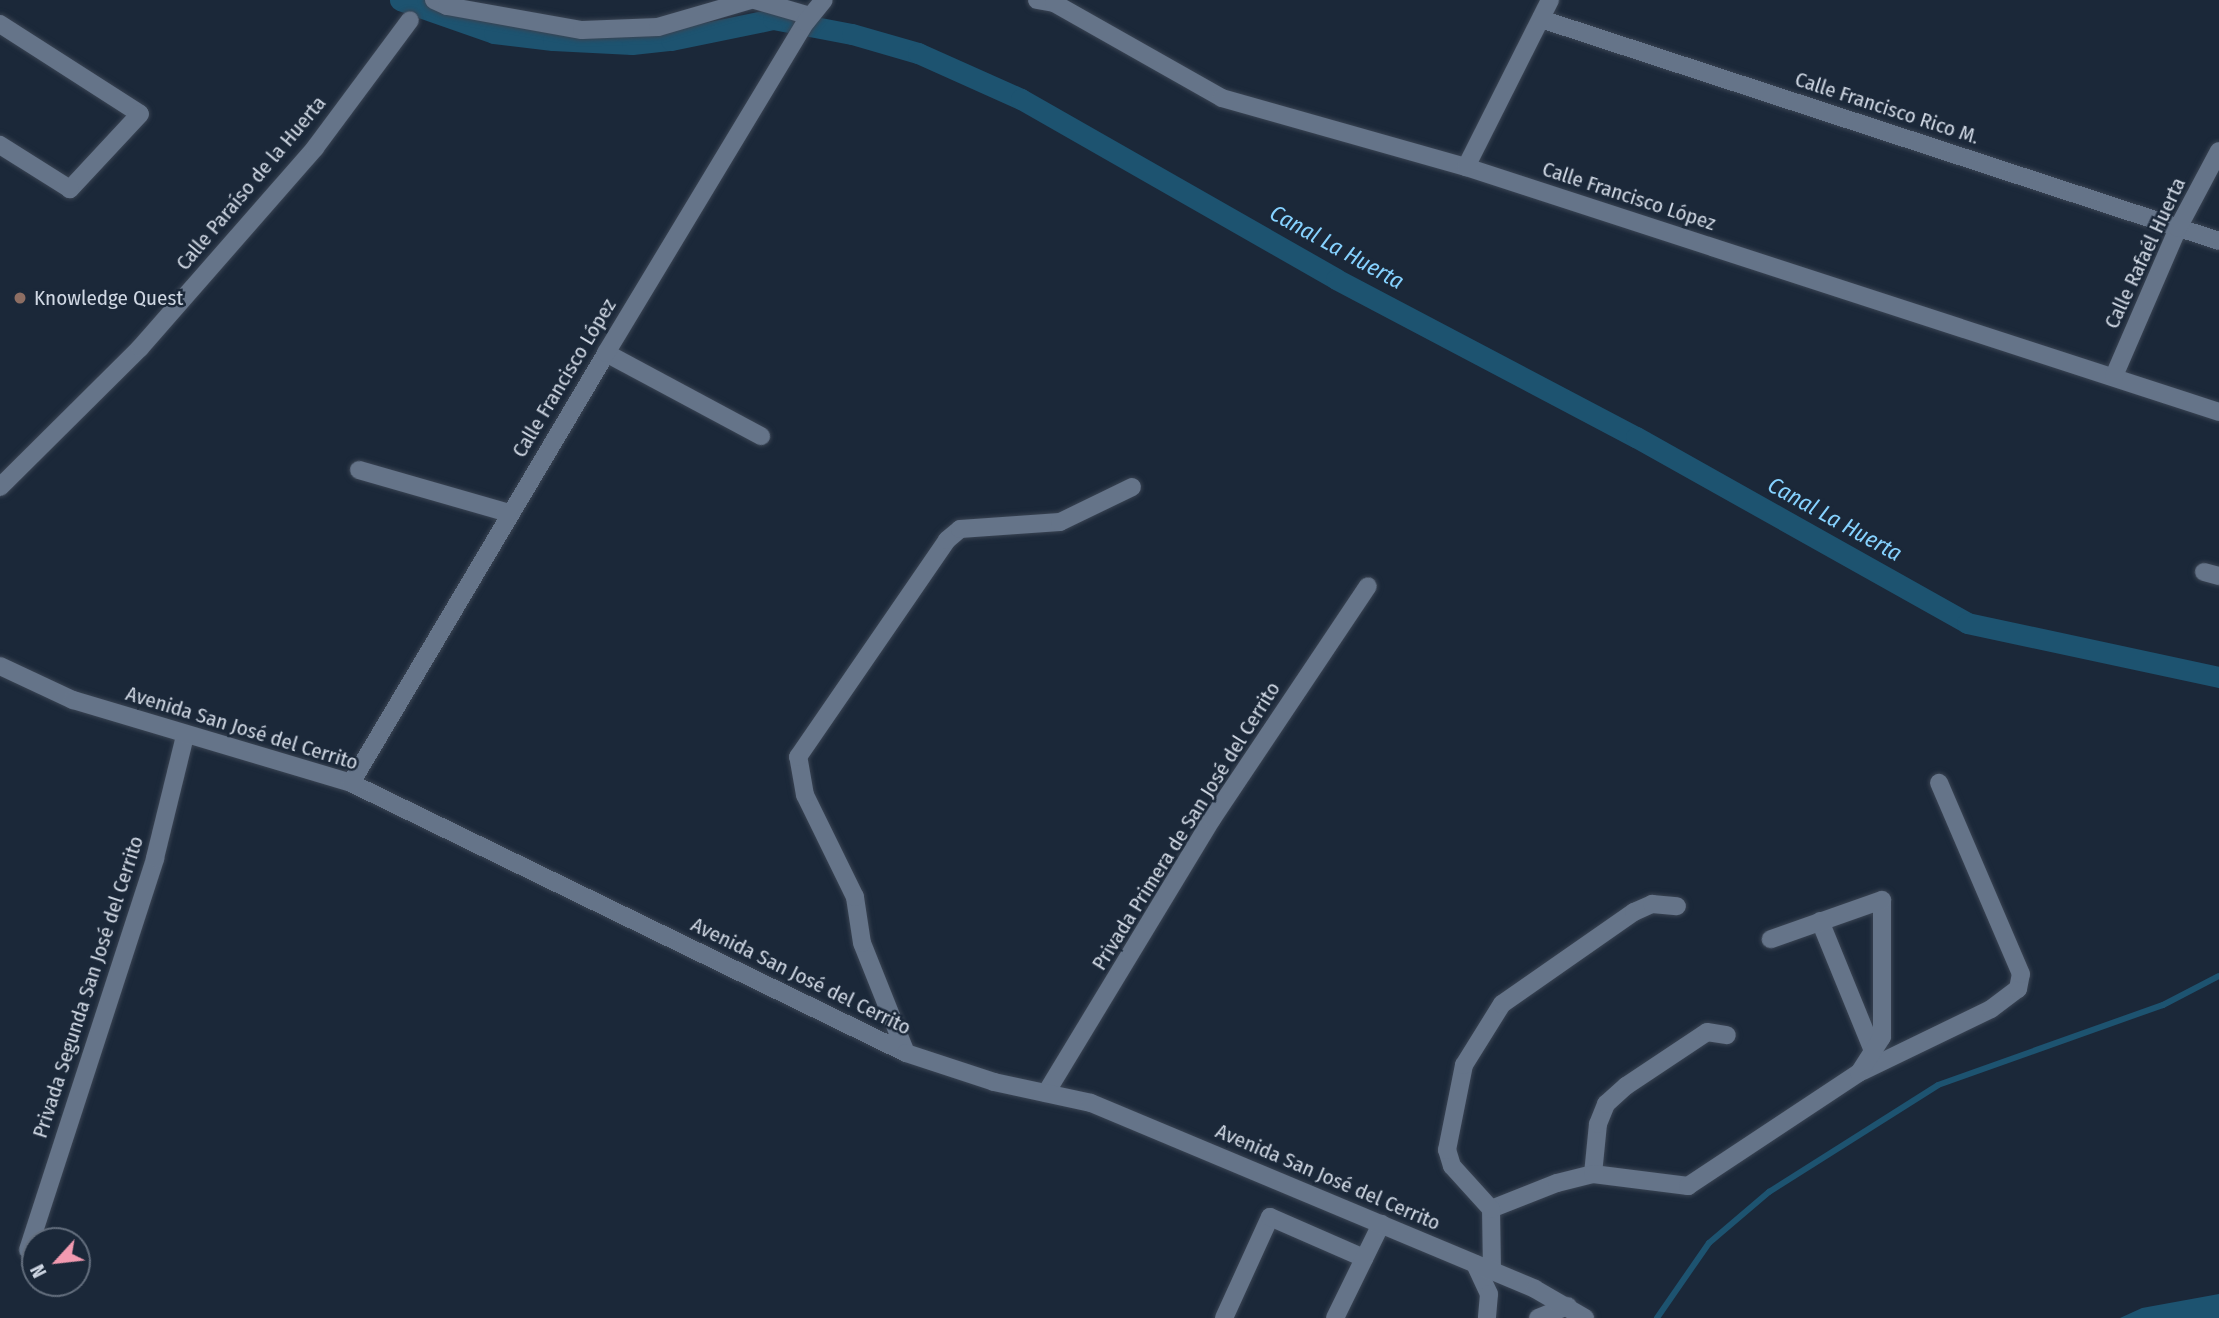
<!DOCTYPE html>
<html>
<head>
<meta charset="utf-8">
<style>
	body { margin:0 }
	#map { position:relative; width:2219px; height:1318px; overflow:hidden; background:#1b2839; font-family:"Fira Sans Condensed",sans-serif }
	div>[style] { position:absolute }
	.water>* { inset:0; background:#1d5370 }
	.stream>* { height:6px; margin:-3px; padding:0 3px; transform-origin:3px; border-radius:3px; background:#1d5370 }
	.canal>* { height:21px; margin:-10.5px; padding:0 10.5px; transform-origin:10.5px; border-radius:10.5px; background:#1d5370 }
	.roads { filter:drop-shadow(0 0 2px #3a4453) drop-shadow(0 0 2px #3a4453) }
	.street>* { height:18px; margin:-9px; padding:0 9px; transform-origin:9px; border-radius:9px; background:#657489 }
	.secondary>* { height:18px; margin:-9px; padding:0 9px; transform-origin:9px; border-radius:9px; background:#657489 }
	.dots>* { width:19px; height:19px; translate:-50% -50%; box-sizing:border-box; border:4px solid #1b2839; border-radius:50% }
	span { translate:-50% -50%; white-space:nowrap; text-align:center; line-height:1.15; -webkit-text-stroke:5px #1b2839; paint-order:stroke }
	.street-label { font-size:21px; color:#d0d8e4 }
	.poi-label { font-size:21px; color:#d0d8e4 }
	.left { translate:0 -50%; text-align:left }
	.water-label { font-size:23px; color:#86d2ff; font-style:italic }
	.north { position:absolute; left:21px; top:1227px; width:70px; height:70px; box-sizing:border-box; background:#1b2839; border:2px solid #636e7d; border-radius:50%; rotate:243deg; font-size:19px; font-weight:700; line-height:28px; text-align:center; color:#d0d8e4 }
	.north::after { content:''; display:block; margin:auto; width:24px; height:32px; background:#f29ab0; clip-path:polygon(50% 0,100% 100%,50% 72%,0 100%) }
</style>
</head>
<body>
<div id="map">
	<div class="water">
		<div style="clip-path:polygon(2219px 1294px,2219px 1318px,2120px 1318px,2142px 1308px)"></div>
	</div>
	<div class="stream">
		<div style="left:1657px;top:1318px;width:91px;rotate:-55.3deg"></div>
		<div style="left:1709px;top:1243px;width:79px;rotate:-40.4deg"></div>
		<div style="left:1769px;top:1192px;width:200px;rotate:-32.3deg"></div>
		<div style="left:1938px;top:1085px;width:239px;rotate:-19.6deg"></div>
		<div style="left:2163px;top:1005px;width:63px;rotate:-27.4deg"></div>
	</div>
	<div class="canal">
		<div style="left:400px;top:0;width:100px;rotate:19.3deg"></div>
		<div style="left:494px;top:33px;width:59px;rotate:6.8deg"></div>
		<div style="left:553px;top:40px;width:79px;rotate:2.9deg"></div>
		<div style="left:632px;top:44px;width:39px;rotate:-6deg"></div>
		<div style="left:671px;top:40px;width:104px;rotate:-11.6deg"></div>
		<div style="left:773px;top:19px;width:80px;rotate:10.8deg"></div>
		<div style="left:852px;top:34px;width:69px;rotate:16.1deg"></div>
		<div style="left:918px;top:53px;width:113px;rotate:24.1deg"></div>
		<div style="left:1021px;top:99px;width:363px;rotate:29.7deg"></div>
		<div style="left:1336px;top:279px;width:339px;rotate:27.8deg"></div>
		<div style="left:1636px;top:437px;width:380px;rotate:29.3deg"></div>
		<div style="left:1967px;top:623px;width:258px;rotate:12.1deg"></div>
	</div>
	<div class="roads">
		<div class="street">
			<div style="left:434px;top:0;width:14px;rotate:25deg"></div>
			<div style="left:447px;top:6px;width:137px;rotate:10.1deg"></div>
			<div style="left:582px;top:30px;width:76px;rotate:-2.3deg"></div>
			<div style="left:658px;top:27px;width:97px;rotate:-16.2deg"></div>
			<div style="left:755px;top:0;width:57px;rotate:16.2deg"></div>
			<div style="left:1541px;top:19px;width:713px;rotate:18.13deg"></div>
			<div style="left:0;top:24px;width:166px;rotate:32.7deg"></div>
			<div style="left:140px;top:114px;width:103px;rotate:133deg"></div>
			<div style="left:70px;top:189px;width:83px;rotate:-147.8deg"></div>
			<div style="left:606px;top:353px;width:176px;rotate:28.2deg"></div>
			<div style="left:359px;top:470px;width:156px;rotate:16deg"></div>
			<div style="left:0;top:487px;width:197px;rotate:-44.8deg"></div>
			<div style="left:140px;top:348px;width:266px;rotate:-48.8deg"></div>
			<div style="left:315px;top:148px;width:159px;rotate:-53.4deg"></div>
			<div style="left:2204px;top:572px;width:16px;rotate:15deg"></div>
			<div style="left:1820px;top:921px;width:143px;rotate:67.8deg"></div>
			<div style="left:906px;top:1053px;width:118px;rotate:-111.8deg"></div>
			<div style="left:862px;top:943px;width:47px;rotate:-98.7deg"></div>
			<div style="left:855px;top:897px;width:114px;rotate:-116.1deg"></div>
			<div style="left:805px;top:795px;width:39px;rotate:-100deg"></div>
			<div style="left:798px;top:757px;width:263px;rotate:-55.5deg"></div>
			<div style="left:947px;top:540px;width:17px;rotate:-40deg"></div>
			<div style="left:960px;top:529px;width:100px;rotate:-4deg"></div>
			<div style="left:1060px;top:522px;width:80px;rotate:-25.9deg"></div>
			<div style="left:1863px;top:1071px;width:142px;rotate:-25.8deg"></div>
			<div style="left:1991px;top:1009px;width:34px;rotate:-37deg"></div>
			<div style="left:2018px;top:989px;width:15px;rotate:-79deg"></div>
			<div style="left:2021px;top:974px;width:208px;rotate:-113.2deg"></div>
			<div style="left:1046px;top:1093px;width:320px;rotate:-58.8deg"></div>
			<div style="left:1212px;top:819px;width:280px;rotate:-56.2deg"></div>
			<div style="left:1593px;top:1174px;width:50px;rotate:-84.3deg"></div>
			<div style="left:1598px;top:1124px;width:22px;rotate:-68deg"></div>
			<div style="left:1606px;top:1104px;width:27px;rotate:-42deg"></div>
			<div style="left:1626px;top:1086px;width:97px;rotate:-33.7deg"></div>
			<div style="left:1707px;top:1032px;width:20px;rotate:9deg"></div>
			<div style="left:1491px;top:1209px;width:71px;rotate:-21.5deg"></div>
			<div style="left:1557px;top:1183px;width:37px;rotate:-14deg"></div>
			<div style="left:1593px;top:1174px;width:96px;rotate:7.2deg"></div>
			<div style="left:1688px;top:1186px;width:205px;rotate:-33.5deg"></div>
			<div style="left:1859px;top:1073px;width:43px;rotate:-57.4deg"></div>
			<div style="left:1882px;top:1037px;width:137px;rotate:-90deg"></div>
			<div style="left:1882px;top:900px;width:118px;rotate:160.6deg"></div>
			<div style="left:28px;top:1250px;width:412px;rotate:-72deg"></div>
			<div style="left:155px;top:858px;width:126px;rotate:-76.2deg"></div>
			<div style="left:1475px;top:1264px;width:33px;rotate:65deg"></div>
			<div style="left:1489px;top:1294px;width:24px;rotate:95deg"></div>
			<div style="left:1492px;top:1271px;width:62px;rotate:-90.9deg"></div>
			<div style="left:1491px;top:1209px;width:58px;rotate:-132.2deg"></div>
			<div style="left:1452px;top:1166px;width:17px;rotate:-107deg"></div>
			<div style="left:1447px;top:1150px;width:87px;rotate:-78.7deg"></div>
			<div style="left:1464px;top:1065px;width:72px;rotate:-58.1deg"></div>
			<div style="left:1502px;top:1004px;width:161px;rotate:-34.9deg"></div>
			<div style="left:1634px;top:912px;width:20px;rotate:-24deg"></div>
			<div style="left:1652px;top:904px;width:25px;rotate:5deg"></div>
			<div style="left:1224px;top:1318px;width:111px;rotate:-65.5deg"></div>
			<div style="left:1270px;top:1217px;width:103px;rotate:23.6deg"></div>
			<div style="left:1335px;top:1318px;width:105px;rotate:-63.9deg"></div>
			<div style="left:1538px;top:1318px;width:32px;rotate:-22deg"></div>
		</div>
		<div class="secondary">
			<div style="left:1037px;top:0;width:17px;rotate:10deg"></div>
			<div style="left:1054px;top:3px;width:193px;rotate:29.5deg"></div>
			<div style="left:1222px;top:98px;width:254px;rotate:15.8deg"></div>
			<div style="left:1466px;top:167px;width:792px;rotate:18.02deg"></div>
			<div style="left:1466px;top:167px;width:187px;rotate:-63.3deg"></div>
			<div style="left:2114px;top:376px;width:161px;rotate:-66.6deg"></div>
			<div style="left:2178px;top:228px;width:87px;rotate:-62deg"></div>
			<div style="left:0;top:666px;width:81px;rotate:25deg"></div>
			<div style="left:73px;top:700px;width:290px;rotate:16.6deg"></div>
			<div style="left:351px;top:783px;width:617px;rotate:25.94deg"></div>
			<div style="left:906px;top:1053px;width:93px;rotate:18.2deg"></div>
			<div style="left:994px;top:1082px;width:99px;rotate:12.2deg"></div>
			<div style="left:1091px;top:1103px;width:481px;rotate:22.7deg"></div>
			<div style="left:1535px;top:1289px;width:58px;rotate:30.1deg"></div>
			<div style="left:351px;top:783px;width:500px;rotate:-59.3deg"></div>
			<div style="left:606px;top:353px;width:387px;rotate:-58.9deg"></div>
			<div style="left:806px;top:22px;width:28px;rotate:-51deg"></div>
		</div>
	</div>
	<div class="dots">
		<div style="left:20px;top:298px;background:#8d6e63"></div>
	</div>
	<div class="street-label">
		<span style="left:1887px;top:108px;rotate:18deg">Calle Francisco Rico M.</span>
		<span style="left:251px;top:183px;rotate:-50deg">Calle Paraíso de la Huerta</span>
		<span style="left:1629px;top:196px;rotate:18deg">Calle Francisco López</span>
		<span style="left:2145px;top:253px;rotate:-65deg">Calle Rafaél Huerta</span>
		<span style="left:564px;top:378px;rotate:-59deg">Calle Francisco López</span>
		<span style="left:242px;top:728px;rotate:17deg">Avenida San José del Cerrito</span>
		<span style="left:1186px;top:826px;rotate:-58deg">Privada Primera de San José del Cerrito</span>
		<span style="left:801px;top:976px;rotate:26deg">Avenida San José del Cerrito</span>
		<span style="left:88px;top:987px;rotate:-72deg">Privada Segunda San José del Cerrito</span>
		<span style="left:1328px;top:1177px;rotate:23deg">Avenida San José del Cerrito</span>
	</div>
	<div class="poi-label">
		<span class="left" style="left:34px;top:298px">Knowledge Quest</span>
	</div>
	<div class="water-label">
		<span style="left:1337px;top:247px;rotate:29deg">Canal La Huerta</span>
		<span style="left:1835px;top:519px;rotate:29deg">Canal La Huerta</span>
	</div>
	<div class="north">N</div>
</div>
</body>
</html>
